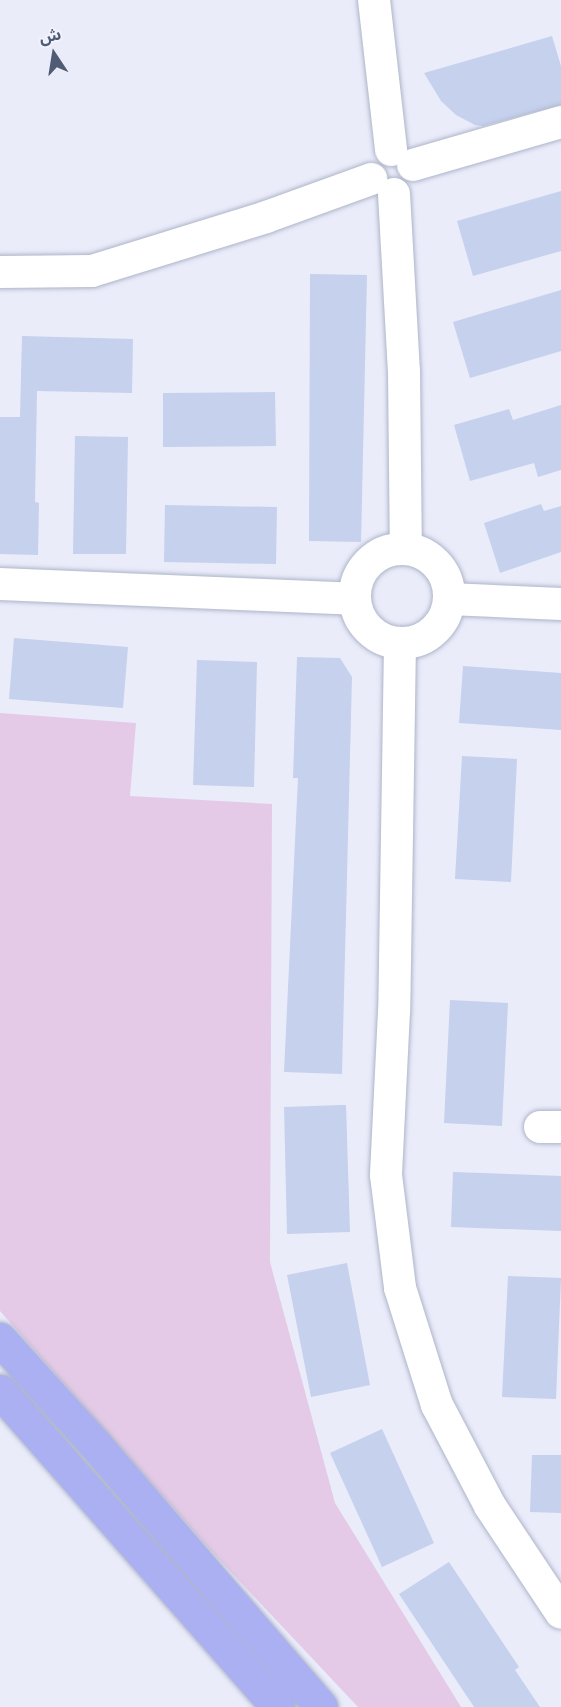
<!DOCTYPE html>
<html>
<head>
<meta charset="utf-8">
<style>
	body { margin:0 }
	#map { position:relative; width:561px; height:1707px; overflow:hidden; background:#eaecfa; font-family:"Fira Sans Condensed","Noto Sans Arabic",sans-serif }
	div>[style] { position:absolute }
	.green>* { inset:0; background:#e4cae7 }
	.building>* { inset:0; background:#c5d1ed }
	.roads { filter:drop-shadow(0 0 2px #aeb5c9) drop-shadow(0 0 2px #aeb5c9) }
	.minor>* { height:32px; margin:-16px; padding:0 16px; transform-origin:16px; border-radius:16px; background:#fff }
	.minor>.ring { margin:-16px; padding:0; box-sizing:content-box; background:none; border:32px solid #fff; border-radius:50% }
	.major>* { height:33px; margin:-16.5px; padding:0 16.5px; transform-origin:16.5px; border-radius:16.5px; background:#aab0f1 }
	span { translate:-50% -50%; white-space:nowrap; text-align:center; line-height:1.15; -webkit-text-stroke:5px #f1f2fd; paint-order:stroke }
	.north { position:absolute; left:24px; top:24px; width:60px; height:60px; -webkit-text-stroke:4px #f1f2fd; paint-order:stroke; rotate:348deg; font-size:16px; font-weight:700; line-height:24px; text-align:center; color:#505c73 }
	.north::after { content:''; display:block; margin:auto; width:21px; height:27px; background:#505c73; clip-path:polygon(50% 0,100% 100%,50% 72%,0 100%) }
</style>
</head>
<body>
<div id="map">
	<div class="green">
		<div style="clip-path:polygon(0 713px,136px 723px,130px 796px,272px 804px,270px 1262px,335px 1503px,461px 1707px,358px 1707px,212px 1552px,0 1311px)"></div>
	</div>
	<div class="building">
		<div style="clip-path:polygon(552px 36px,561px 66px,561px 105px,483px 126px,475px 125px,456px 115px,441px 101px,424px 73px)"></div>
		<div style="clip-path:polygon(561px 191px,561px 251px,473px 276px,457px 221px)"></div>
		<div style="clip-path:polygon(310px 274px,367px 275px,361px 542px,309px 541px)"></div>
		<div style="clip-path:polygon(561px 290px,561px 351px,470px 378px,453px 322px)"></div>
		<div style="clip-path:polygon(22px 336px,133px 339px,132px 393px,37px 391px,35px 502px,39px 503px,38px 555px,0 554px,0 417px,20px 417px)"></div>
		<div style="clip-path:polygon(275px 392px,276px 446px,163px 447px,163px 393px)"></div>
		<div style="clip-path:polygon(561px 405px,561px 470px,538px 477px,534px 463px,470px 481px,454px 425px,509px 409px,513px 420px)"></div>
		<div style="clip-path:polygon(75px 436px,128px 437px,126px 554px,73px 554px)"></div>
		<div style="clip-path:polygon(541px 504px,544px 511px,561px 506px,561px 552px,500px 573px,484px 523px)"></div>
		<div style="clip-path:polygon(165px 505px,277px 507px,276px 564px,164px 562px)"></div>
		<div style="clip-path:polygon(14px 638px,128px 647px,123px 708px,9px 699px)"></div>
		<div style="clip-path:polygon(297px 657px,340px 658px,352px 677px,342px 1074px,284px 1072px,298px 778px,293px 778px)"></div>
		<div style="clip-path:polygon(197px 660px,257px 662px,254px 787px,193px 785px)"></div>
		<div style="clip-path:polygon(463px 666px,561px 673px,561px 730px,459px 723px)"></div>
		<div style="clip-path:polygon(462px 756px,517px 759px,511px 882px,455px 879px)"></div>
		<div style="clip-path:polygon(450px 1000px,508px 1003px,502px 1126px,444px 1123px)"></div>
		<div style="clip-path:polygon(341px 1105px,346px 1105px,350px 1232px,287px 1234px,284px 1107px)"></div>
		<div style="clip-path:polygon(453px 1172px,561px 1176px,561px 1231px,451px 1227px)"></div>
		<div style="clip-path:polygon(347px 1263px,370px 1385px,311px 1397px,287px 1275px)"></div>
		<div style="clip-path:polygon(508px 1276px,561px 1278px,556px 1399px,502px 1397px)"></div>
		<div style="clip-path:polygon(382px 1429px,434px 1543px,382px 1567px,330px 1453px)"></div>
		<div style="clip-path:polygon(532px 1455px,561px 1455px,561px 1513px,530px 1512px)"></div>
		<div style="clip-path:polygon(449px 1562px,519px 1667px,515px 1670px,540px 1707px,474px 1707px,399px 1594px)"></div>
	</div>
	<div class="roads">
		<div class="minor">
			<div style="left:374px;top:0;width:151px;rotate:83.5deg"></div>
			<div style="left:413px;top:165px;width:154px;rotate:-16.2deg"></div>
			<div style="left:394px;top:194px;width:177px;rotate:86.8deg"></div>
			<div style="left:404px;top:371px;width:178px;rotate:89.4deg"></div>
			<div style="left:0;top:272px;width:92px;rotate:-0.6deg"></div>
			<div style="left:92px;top:271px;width:182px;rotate:-17.2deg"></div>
			<div style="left:266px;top:217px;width:112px;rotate:-19.9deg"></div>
			<div class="ring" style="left:355px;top:549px;width:62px;height:62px"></div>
			<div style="left:0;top:584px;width:354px;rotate:2.4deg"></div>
			<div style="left:449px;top:599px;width:112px;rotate:2.6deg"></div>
			<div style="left:400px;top:643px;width:368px;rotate:90.9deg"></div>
			<div style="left:394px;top:1011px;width:164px;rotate:92.8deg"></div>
			<div style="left:386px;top:1175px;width:114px;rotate:82.9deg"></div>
			<div style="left:400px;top:1288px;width:123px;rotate:72.5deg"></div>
			<div style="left:437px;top:1405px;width:114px;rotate:62.3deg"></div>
			<div style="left:490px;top:1506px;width:128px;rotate:56.4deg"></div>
			<div style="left:540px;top:1127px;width:21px"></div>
		</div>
		<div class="major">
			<div style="left:0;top:1339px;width:140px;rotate:47.9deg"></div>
			<div style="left:94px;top:1443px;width:348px;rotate:49.3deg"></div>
			<div style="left:0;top:1391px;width:421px;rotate:48.7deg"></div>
		</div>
	</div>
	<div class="north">ش</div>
</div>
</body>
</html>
